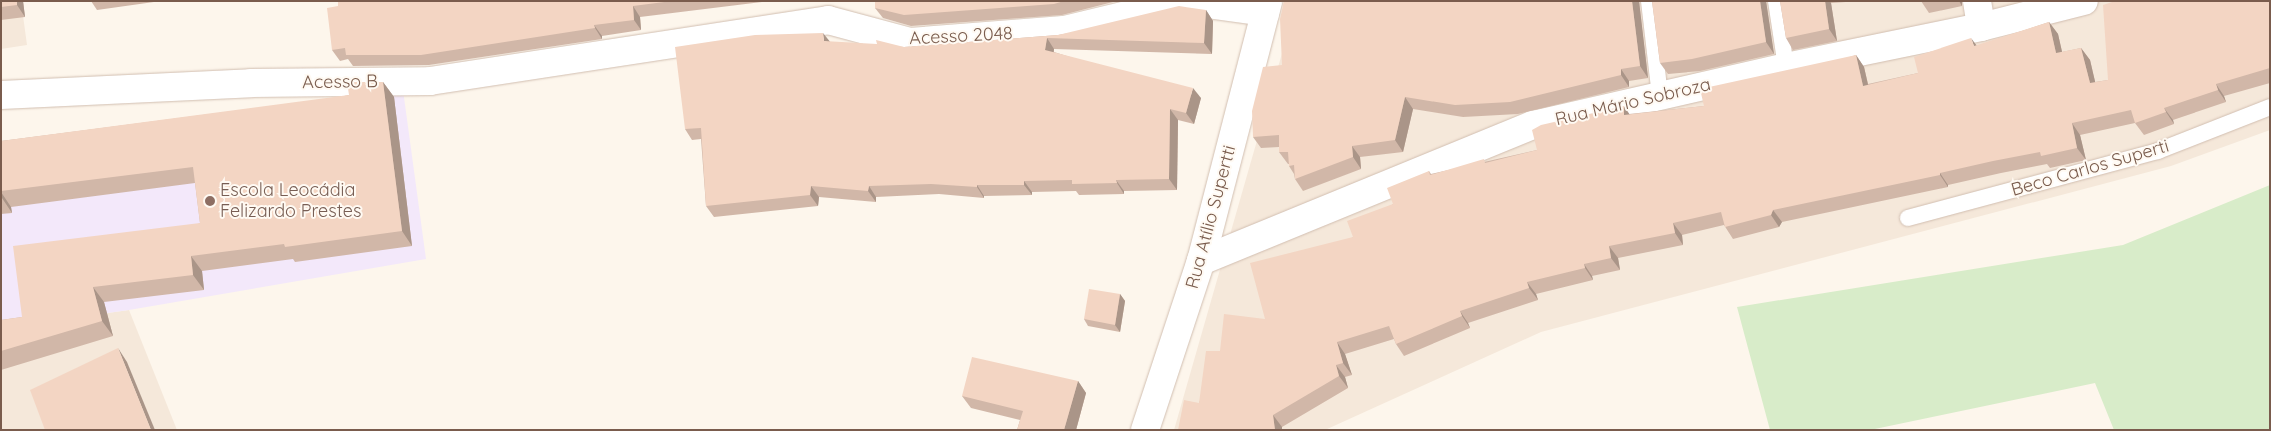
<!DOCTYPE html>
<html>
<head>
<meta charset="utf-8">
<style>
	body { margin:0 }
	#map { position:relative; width:2271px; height:431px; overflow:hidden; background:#fdf6ec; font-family:Quicksand,sans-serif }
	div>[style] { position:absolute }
	.residential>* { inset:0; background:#f5e8da }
	.education>* { inset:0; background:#f3e8fa }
	.green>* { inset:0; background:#d8ecc9 }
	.roads { filter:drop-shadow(0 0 1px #d1beb0) drop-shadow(0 0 1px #d1beb0) }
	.lane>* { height:16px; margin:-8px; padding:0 8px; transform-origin:8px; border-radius:8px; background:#fff }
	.street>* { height:28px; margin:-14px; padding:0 14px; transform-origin:14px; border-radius:14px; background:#fff }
	.secondary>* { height:28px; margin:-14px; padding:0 14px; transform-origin:14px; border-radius:14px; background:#fff }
	.wall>* { inset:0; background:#d1b7a8 }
	.shaded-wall>* { inset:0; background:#aa9588 }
	.building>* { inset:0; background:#f3d5c3 }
	.dots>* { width:14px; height:14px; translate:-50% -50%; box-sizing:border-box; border:2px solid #fffaf3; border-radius:50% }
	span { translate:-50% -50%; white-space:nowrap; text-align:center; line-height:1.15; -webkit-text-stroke:4px #fffaf3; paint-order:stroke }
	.street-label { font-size:18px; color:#7a5c4d }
	.education-label { font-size:18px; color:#785e54 }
	.left { translate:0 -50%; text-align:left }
	.frame { position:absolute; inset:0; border:2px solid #7a5c4d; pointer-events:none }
</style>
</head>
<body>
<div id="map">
	<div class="residential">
		<div style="clip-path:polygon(1px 1px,21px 1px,27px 45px,1px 49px)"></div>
		<div style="clip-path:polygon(1297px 1px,2270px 1px,2270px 130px,2171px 166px,1541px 332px,1325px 430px,1174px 430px)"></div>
		<div style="clip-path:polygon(129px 310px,177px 430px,1px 430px,1px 328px)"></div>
	</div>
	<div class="education">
		<div style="clip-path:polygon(403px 90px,426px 259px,129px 310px,1px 328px,1px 143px)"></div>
	</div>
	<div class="green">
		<div style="clip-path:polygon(2270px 185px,2270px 430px,2114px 430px,2095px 383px,1870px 430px,1770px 430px,1737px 307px,2123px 245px)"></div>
	</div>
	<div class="roads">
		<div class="lane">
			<div style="left:1649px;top:1px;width:96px;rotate:83.4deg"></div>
			<div style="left:1776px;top:1px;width:67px;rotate:81.4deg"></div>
			<div style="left:1908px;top:218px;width:259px;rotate:-15deg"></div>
			<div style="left:2158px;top:151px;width:120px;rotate:-21.4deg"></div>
		</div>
		<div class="street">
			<div style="left:1186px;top:1px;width:80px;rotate:7.9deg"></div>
			<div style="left:1977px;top:1px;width:26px;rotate:81deg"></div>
			<div style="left:1px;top:95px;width:250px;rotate:-2.7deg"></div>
			<div style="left:251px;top:83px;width:179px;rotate:-0.6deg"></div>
			<div style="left:430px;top:81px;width:403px;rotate:-8.7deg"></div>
			<div style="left:828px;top:20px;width:85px;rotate:15deg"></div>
			<div style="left:910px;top:42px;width:154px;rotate:-4.5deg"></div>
			<div style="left:1064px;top:30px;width:124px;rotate:-13.5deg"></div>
			<div style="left:1201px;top:261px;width:359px;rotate:-22.3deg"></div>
			<div style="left:1533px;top:125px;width:260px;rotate:-12.9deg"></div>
			<div style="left:1786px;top:67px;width:199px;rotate:-11.6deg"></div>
			<div style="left:1981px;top:27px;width:106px;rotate:-14.2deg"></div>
		</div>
		<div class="secondary">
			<div style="left:1145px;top:430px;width:178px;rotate:-71.7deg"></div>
			<div style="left:1201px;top:261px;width:268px;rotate:-75.5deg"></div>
		</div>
	</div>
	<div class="wall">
		<div style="clip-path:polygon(1px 1px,23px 1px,25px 17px,1px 20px)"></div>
		<div style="clip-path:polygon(91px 1px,161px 1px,97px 10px)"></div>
		<div style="clip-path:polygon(338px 1px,770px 1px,640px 17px,641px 30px,602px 36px,602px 39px,429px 65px,353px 66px,348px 59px,340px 61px,332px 50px,338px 6px)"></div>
		<div style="clip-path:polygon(875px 1px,1117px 1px,1062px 15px,911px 26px,883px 18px,875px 8px)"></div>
		<div style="clip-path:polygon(1284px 1px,1639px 1px,1648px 78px,1629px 81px,1629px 87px,1518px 114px,1463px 117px,1413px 109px,1403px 152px,1360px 157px,1361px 169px,1303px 191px,1295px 179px,1294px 174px,1289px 166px,1289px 164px,1288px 164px,1279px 152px,1279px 147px,1261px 148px,1253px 137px,1282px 65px)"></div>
		<div style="clip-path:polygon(1652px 1px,1766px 1px,1774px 54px,1700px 71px,1668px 74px,1660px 63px)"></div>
		<div style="clip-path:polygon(1780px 1px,1860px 1px,1831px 3px,1837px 41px,1793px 50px,1786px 38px)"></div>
		<div style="clip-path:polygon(1921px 1px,1962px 1px,1962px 6px,1929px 13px)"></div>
		<div style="clip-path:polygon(2270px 1px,2270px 83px,2224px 96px,2226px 102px,2173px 120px,2174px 124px,2144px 135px,2135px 123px,2080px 135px,2086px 160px,2050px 168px,2047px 164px,2001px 173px,1948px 185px,1948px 187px,1782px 222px,1779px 227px,1733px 239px,1724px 225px,1682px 235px,1683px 245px,1618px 258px,1620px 270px,1592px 276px,1593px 280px,1536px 294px,1538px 300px,1468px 323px,1470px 328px,1404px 356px,1396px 344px,1394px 339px,1345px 354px,1352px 375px,1345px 377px,1348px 388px,1282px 427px,1282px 430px,1178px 430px,1199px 403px,1220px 351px,1265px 319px,1353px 237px,1393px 204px,1429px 171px,1431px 174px,1537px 150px,1629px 114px,1704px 106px,1856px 55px,1864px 67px,1868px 84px,1918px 73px,1977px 46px,2049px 22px,2058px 34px,2062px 52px,2081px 48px,2090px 60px,2095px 82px,2108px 80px)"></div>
		<div style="clip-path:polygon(1206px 10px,1213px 21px,1212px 54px,1054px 49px,1054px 52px,1201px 98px,1194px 124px,1178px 120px,1177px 190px,1124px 191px,1124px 194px,1079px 195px,1076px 191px,1032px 192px,1032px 195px,984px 196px,984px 198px,939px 194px,876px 197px,876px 202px,819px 197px,818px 206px,714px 217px,706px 206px,701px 139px,692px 140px,685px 129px,830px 42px,904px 47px,1058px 35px)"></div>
		<div style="clip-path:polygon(383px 82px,394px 97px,412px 246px,295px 262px,293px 259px,202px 271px,204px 290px,104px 302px,113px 336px,1px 370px,1px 320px,22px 317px,200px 223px,195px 183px,11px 207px,12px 213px,1px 214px,1px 141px,335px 98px,349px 95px)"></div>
		<div style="clip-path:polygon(1120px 294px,1125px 301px,1120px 332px,1088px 326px,1084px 319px)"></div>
		<div style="clip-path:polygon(1078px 381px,1086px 393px,1076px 430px,1017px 430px,1020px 420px,971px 408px,962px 396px)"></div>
	</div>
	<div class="shaded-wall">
		<div style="clip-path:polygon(17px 1px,23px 1px,25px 17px,17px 5px)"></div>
		<div style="clip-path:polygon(1632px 1px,1639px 1px,1648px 78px,1640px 66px)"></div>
		<div style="clip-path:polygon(1760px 1px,1766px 1px,1774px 54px,1766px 42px)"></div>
		<div style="clip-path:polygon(1825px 1px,1830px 1px,1831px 3px,1837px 41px,1829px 29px)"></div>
		<div style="clip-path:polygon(1959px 1px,1962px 1px,1962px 6px)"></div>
		<div style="clip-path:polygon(633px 6px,640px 17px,641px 30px,634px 20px)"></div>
		<div style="clip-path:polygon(1206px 10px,1213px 21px,1212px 54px,1204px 43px)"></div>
		<div style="clip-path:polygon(2049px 22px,2058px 34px,2065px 65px,2056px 53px)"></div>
		<div style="clip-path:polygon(594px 25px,602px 36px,602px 39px,595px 28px)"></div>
		<div style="clip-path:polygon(823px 33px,831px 43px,824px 41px)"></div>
		<div style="clip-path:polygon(1047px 38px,1054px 49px,1052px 61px,1045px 50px)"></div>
		<div style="clip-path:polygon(1971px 38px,1980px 50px,1974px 46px)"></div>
		<div style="clip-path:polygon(2081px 48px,2090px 60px,2098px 94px,2090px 83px)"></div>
		<div style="clip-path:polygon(1856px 55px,1864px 67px,1871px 98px,1863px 86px)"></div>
		<div style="clip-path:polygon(1621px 69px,1629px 81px,1629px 87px,1621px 75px)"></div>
		<div style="clip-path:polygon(383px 82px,394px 97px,412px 246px,402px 231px)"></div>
		<div style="clip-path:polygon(2216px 84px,2224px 96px,2226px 102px,2218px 90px)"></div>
		<div style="clip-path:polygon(1193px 88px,1201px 98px,1194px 124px,1186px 113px)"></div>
		<div style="clip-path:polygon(1405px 97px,1413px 109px,1403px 152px,1395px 140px)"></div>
		<div style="clip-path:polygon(1624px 106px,1632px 118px,1624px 115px)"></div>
		<div style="clip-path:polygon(2164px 108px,2173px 120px,2174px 124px,2166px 112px)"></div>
		<div style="clip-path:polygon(1170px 109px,1178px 120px,1177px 190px,1169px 179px)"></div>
		<div style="clip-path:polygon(2072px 123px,2080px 135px,2086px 160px,2077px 148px)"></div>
		<div style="clip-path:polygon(1352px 146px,1360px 157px,1361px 169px,1353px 157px)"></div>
		<div style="clip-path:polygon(1940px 173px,1948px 185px,1948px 187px,1940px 175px)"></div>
		<div style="clip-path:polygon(1116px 180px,1124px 191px,1124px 194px,1117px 183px)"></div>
		<div style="clip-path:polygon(1024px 181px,1032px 192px,1032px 195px,1024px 185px)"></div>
		<div style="clip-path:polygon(977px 185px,984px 196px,984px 198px,977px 187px)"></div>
		<div style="clip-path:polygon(811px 186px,819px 197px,818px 206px,810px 195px)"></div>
		<div style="clip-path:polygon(869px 186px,876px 197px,876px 202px,868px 191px)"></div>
		<div style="clip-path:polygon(1px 192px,11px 207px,12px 213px,2px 198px)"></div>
		<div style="clip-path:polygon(1773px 210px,1782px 222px,1779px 227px,1771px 215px)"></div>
		<div style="clip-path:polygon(1673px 223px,1682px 235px,1683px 245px,1675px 233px)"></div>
		<div style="clip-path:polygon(1609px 246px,1618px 258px,1620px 270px,1611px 258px)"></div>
		<div style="clip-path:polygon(191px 256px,202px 271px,204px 290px,193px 275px)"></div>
		<div style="clip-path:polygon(1584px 264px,1592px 276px,1593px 280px,1585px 268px)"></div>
		<div style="clip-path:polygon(1527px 282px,1536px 294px,1538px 300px,1529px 288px)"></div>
		<div style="clip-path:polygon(93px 287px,104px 302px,113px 336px,102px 321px)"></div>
		<div style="clip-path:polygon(1120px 294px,1125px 301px,1120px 332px,1115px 325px)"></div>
		<div style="clip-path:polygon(1460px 311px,1468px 323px,1470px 328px,1462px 316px)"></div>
		<div style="clip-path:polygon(1337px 342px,1345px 354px,1352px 375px,1343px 363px)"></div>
		<div style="clip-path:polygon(118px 348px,127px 362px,155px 430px,151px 430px)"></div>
		<div style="clip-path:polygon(1336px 365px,1345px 377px,1348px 388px,1339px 376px)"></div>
		<div style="clip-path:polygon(1078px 381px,1086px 393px,1076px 430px,1064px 430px)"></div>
		<div style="clip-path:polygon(1273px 415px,1282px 427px,1282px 430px,1275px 430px)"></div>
	</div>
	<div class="building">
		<div style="clip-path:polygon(1px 1px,17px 1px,17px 5px,1px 7px)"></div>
		<div style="clip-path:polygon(338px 1px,672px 1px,633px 6px,634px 20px,594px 25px,595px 28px,421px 55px,346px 55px,345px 48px,332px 50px,327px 8px,338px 6px)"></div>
		<div style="clip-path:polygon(875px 1px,1064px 1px,1054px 4px,904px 15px,875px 8px)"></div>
		<div style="clip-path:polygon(1284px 1px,1632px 1px,1640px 66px,1621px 69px,1621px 75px,1510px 102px,1455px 105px,1405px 97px,1395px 140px,1352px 146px,1353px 157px,1295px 179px,1294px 165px,1289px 166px,1288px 152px,1279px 152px,1279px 135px,1253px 137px,1252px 111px,1263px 67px,1282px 65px,1280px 19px)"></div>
		<div style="clip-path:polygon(1652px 1px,1760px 1px,1766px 42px,1692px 59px,1660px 63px)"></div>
		<div style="clip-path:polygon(1780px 1px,1825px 1px,1829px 29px,1786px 38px)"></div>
		<div style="clip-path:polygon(2115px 1px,2270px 1px,2270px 68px,2216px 84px,2218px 90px,2164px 108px,2166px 112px,2135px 123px,2131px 110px,2072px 123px,2077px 148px,2041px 156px,2040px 152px,1993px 161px,1940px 173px,1940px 175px,1773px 210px,1771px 215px,1725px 227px,1721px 212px,1673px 223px,1675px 233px,1609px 246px,1611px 258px,1584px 264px,1585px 268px,1527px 282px,1529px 288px,1460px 311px,1462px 316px,1396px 344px,1389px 326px,1337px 342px,1343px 363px,1336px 365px,1339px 376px,1273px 415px,1275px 430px,1178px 430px,1184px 400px,1199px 403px,1206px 351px,1220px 351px,1224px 314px,1265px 319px,1250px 263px,1353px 237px,1347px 221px,1393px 204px,1387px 188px,1429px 171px,1430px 175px,1484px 159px,1485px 163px,1537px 150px,1532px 130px,1541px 125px,1624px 106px,1624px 115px,1704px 106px,1700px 89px,1856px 55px,1863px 86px,1918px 73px,1914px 57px,1971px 38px,1974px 46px,2049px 22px,2056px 53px,2081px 48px,2090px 83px,2108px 80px,2103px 5px)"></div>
		<div style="clip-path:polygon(1179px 6px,1206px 10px,1204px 43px,1047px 38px,1045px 50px,1193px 88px,1186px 113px,1170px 109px,1169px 179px,1116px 180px,1117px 183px,1072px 184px,1072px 180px,1024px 181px,1024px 185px,977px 185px,977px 187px,931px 184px,869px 186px,868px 191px,811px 186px,810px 195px,706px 206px,701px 128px,685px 129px,675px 47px,755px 35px,823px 33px,824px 41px,877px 44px,876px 40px,904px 47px,1058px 35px)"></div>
		<div style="clip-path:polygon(347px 82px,383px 82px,402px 231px,285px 247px,284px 244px,191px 256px,193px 275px,93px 287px,102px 321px,1px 351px,1px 320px,22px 317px,13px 246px,200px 223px,193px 167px,1px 191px,1px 141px,349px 95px)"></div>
		<div style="clip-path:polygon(1089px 289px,1120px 294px,1115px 325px,1084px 319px)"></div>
		<div style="clip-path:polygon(118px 348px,151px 430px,45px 430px,30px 390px)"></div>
		<div style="clip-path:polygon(972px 357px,1078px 381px,1064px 430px,1017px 430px,1023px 411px,962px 396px)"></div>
	</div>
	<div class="dots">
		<div style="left:210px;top:201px;background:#8d6e63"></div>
	</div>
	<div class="street-label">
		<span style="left:961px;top:36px;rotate:-3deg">Acesso 2048</span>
		<span style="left:340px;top:82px;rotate:-1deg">Acesso B</span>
		<span style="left:1633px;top:102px;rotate:-13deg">Rua Mário Sobroza</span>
		<span style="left:2090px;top:168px;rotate:-16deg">Beco Carlos Superti</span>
		<span style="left:1211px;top:217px;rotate:-75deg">Rua Atílio Supertti</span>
	</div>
	<div class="education-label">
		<span class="left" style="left:220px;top:201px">Escola Leocádia<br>Felizardo Prestes</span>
	</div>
	<div class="frame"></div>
</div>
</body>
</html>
